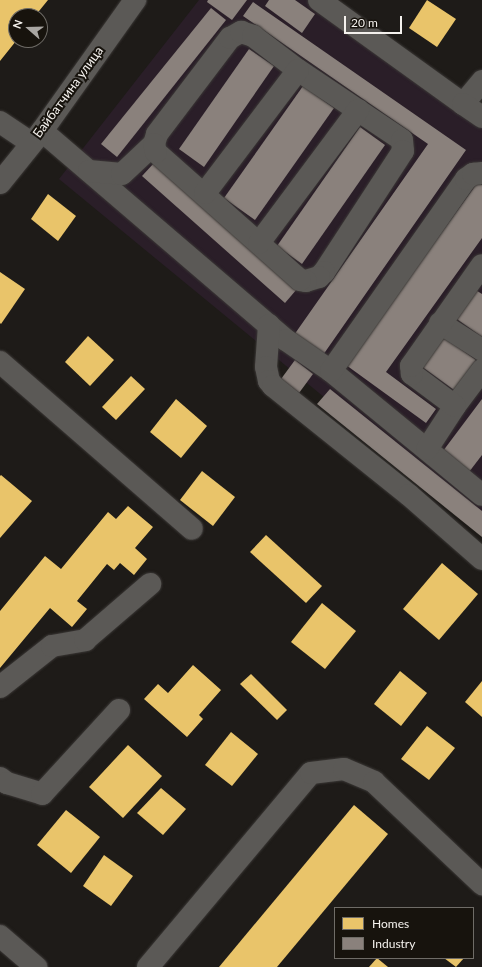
<!DOCTYPE html>
<html>
<head>
<meta charset="utf-8">
<style>
	body { margin:0 }
	#map { position:relative; width:482px; height:967px; overflow:hidden; background:#1e1b18; font-family:Lato,sans-serif }
	div>[style] { position:absolute }
	.industrial>* { inset:0; background:#2a1e28 }
	.homes>* { inset:0; background:#e9c46a }
	.industry>* { inset:0; background:#8a817c }
	.roads { filter:drop-shadow(0 0 1px #3b3836) drop-shadow(0 0 1px #3b3836) }
	.minor>* { height:22px; margin:-11px; padding:0 11px; transform-origin:11px; border-radius:11px; background:#5b5956 }
	span { translate:-50% -50%; white-space:nowrap; text-align:center; line-height:1.15; -webkit-text-stroke:4px #17130d; paint-order:stroke }
	.street-label { font-size:13px; color:#f4f1ed }
	.legend { position:absolute; left:334px; top:907px; width:140px; height:52px; box-sizing:border-box; background:#17130d; border:1px solid #6f6c67; margin:0; padding:5px 7px; list-style:none; font-size:12px; color:#f4f1ed }
	.legend li { display:flex; align-items:center; gap:8px; height:20px }
	.legend b { width:20px; border:1px solid #6f6c67 }
	.north { position:absolute; left:8px; top:8px; width:40px; height:40px; box-sizing:border-box; background:#17130d; border:1px solid #6f6c67; border-radius:50%; rotate:290deg; font-size:11px; font-weight:700; line-height:16px; text-align:center; color:#f4f1ed }
	.north::after { content:''; display:block; margin:auto; width:14px; height:18px; background:#a9a6a2; clip-path:polygon(50% 0,100% 100%,50% 72%,0 100%) }
	.scale { position:absolute; left:344px; top:16px; width:58px; height:18px; box-sizing:border-box; border:2px solid #f4f1ed; border-top:0; padding-left:5px; font-size:12px; line-height:14px; white-space:nowrap; color:#f4f1ed; -webkit-text-stroke:3px #17130d; paint-order:stroke }
</style>
</head>
<body>
<div id="map">
	<div class="industrial">
		<div style="clip-path:polygon(199px 0,319px 0,482px 118px,482px 527px,59px 179px)"></div>
	</div>
	<div class="homes">
		<div style="clip-path:polygon(0 0,48px 0,35px 16px,16px 16px,16px 41px,0 61px)"></div>
		<div style="clip-path:polygon(427px 0,456px 19px,437px 47px,409px 28px)"></div>
		<div style="clip-path:polygon(48px 194px,76px 216px,58px 241px,31px 219px)"></div>
		<div style="clip-path:polygon(0 272px,25px 289px,1px 324px,0 323px)"></div>
		<div style="clip-path:polygon(88px 336px,114px 360px,90px 386px,65px 362px)"></div>
		<div style="clip-path:polygon(131px 376px,145px 389px,116px 420px,102px 407px)"></div>
		<div style="clip-path:polygon(176px 399px,207px 426px,181px 458px,150px 432px)"></div>
		<div style="clip-path:polygon(202px 471px,235px 497px,213px 526px,180px 500px)"></div>
		<div style="clip-path:polygon(1px 475px,32px 501px,0 538px,0 476px)"></div>
		<div style="clip-path:polygon(128px 506px,153px 527px,135px 548px,147px 559px,134px 575px,120px 563px,114px 570px,107px 564px,77px 601px,87px 609px,72px 627px,50px 608px,0 668px,0 611px,45px 556px,61px 569px,108px 512px,116px 519px)"></div>
		<div style="clip-path:polygon(266px 535px,322px 586px,306px 603px,250px 552px)"></div>
		<div style="clip-path:polygon(442px 563px,478px 594px,439px 640px,403px 609px)"></div>
		<div style="clip-path:polygon(322px 603px,356px 631px,325px 669px,291px 642px)"></div>
		<div style="clip-path:polygon(193px 665px,221px 690px,199px 715px,203px 719px,187px 737px,144px 699px,158px 684px,168px 693px)"></div>
		<div style="clip-path:polygon(400px 671px,427px 693px,401px 726px,374px 704px)"></div>
		<div style="clip-path:polygon(251px 674px,287px 710px,277px 720px,240px 684px)"></div>
		<div style="clip-path:polygon(482px 681px,482px 717px,465px 702px)"></div>
		<div style="clip-path:polygon(427px 726px,455px 748px,429px 780px,401px 759px)"></div>
		<div style="clip-path:polygon(231px 732px,258px 754px,232px 786px,205px 765px)"></div>
		<div style="clip-path:polygon(128px 745px,162px 776px,123px 818px,89px 787px)"></div>
		<div style="clip-path:polygon(161px 788px,186px 809px,163px 835px,137px 813px)"></div>
		<div style="clip-path:polygon(354px 805px,388px 834px,277px 967px,219px 967px)"></div>
		<div style="clip-path:polygon(66px 810px,100px 837px,71px 873px,37px 845px)"></div>
		<div style="clip-path:polygon(104px 855px,133px 876px,111px 906px,83px 886px)"></div>
		<div style="clip-path:polygon(377px 958px,388px 967px,369px 967px)"></div>
		<div style="clip-path:polygon(444px 958px,464px 958px,456px 967px)"></div>
	</div>
	<div class="industry">
		<div style="clip-path:polygon(208px 0,247px 0,232px 20px,207px 2px)"></div>
		<div style="clip-path:polygon(269px 0,295px 0,315px 14px,302px 33px,265px 6px)"></div>
		<div style="clip-path:polygon(253px 2px,466px 150px,323px 355px,294px 335px,428px 144px,243px 16px)"></div>
		<div style="clip-path:polygon(211px 8px,226px 20px,117px 157px,101px 144px)"></div>
		<div style="clip-path:polygon(249px 49px,274px 66px,204px 167px,179px 149px)"></div>
		<div style="clip-path:polygon(303px 86px,334px 108px,255px 220px,224px 198px)"></div>
		<div style="clip-path:polygon(360px 127px,385px 145px,302px 264px,277px 246px)"></div>
		<div style="clip-path:polygon(154px 163px,297px 289px,285px 303px,142px 176px)"></div>
		<div style="clip-path:polygon(478px 182px,482px 185px,482px 238px,386px 372px,436px 409px,426px 423px,346px 365px)"></div>
		<div style="clip-path:polygon(474px 289px,482px 294px,482px 337px,454px 317px)"></div>
		<div style="clip-path:polygon(442px 336px,476px 360px,454px 390px,421px 366px)"></div>
		<div style="clip-path:polygon(295px 360px,313px 374px,299px 393px,281px 379px)"></div>
		<div style="clip-path:polygon(330px 389px,482px 511px,482px 537px,317px 404px)"></div>
		<div style="clip-path:polygon(482px 399px,482px 455px,469px 472px,443px 451px)"></div>
	</div>
	<div class="roads">
		<div class="minor">
			<div style="left:319px;top:0;width:178px;rotate:35.8deg"></div>
			<div style="left:463px;top:104px;width:30px;rotate:-50deg"></div>
			<div style="left:463px;top:104px;width:23px;rotate:34deg"></div>
			<div style="left:0;top:122px;width:37px;rotate:34deg"></div>
			<div style="left:42px;top:131px;width:321px;rotate:40.6deg"></div>
			<div style="left:286px;top:340px;width:55px;rotate:34.6deg"></div>
			<div style="left:331px;top:371px;width:195px;rotate:39.4deg"></div>
			<div style="left:89px;top:171px;width:33px;rotate:5deg"></div>
			<div style="left:122px;top:174px;width:44px;rotate:-43.2deg"></div>
			<div style="left:154px;top:144px;width:10px;rotate:-73deg"></div>
			<div style="left:157px;top:134px;width:121px;rotate:-52.8deg"></div>
			<div style="left:230px;top:38px;width:13px;rotate:-29deg"></div>
			<div style="left:241px;top:32px;width:13px;rotate:18deg"></div>
			<div style="left:253px;top:36px;width:56px;rotate:37.1deg"></div>
			<div style="left:298px;top:70px;width:125px;rotate:33.9deg"></div>
			<div style="left:402px;top:140px;width:11px;rotate:85deg"></div>
			<div style="left:403px;top:151px;width:145px;rotate:123.1deg"></div>
			<div style="left:324px;top:272px;width:7px;rotate:135deg"></div>
			<div style="left:319px;top:277px;width:14px;rotate:163deg"></div>
			<div style="left:306px;top:281px;width:6px;rotate:-171deg"></div>
			<div style="left:300px;top:280px;width:193px;rotate:-138.4deg"></div>
			<div style="left:156px;top:152px;width:8px;rotate:-104deg"></div>
			<div style="left:0;top:183px;width:67px;rotate:-51.1deg"></div>
			<div style="left:42px;top:131px;width:161px;rotate:-54.6deg"></div>
			<div style="left:205px;top:193px;width:154px;rotate:-52.9deg"></div>
			<div style="left:259px;top:243px;width:166px;rotate:-53.3deg"></div>
			<div style="left:440px;top:323px;width:50px;rotate:32.7deg"></div>
			<div style="left:269px;top:325px;width:42px;rotate:94.1deg"></div>
			<div style="left:266px;top:367px;width:14px;rotate:78deg"></div>
			<div style="left:269px;top:381px;width:6px;rotate:51deg"></div>
			<div style="left:273px;top:386px;width:174px;rotate:38.7deg"></div>
			<div style="left:409px;top:495px;width:97px;rotate:41.2deg"></div>
			<div style="left:0;top:362px;width:254px;rotate:41deg"></div>
			<div style="left:331px;top:371px;width:235px;rotate:-54.9deg"></div>
			<div style="left:466px;top:179px;width:9px;rotate:-36deg"></div>
			<div style="left:473px;top:174px;width:9px;rotate:-6deg"></div>
			<div style="left:455px;top:406px;width:45px;rotate:-53.1deg"></div>
			<div style="left:427px;top:449px;width:51px;rotate:-56.9deg"></div>
			<div style="left:455px;top:406px;width:54px;rotate:-143.3deg"></div>
			<div style="left:412px;top:374px;width:8px;rotate:-97deg"></div>
			<div style="left:411px;top:366px;width:123px;rotate:-54.9deg"></div>
			<div style="left:0;top:687px;width:66px;rotate:-38.3deg"></div>
			<div style="left:52px;top:646px;width:34px;rotate:-10deg"></div>
			<div style="left:85px;top:640px;width:86px;rotate:-40.7deg"></div>
			<div style="left:0;top:778px;width:9px;rotate:36deg"></div>
			<div style="left:7px;top:783px;width:37px;rotate:17deg"></div>
			<div style="left:42px;top:794px;width:114px;rotate:-47.5deg"></div>
			<div style="left:0;top:936px;width:48px;rotate:40.7deg"></div>
			<div style="left:148px;top:967px;width:253px;rotate:-50deg"></div>
			<div style="left:311px;top:773px;width:33px;rotate:-7deg"></div>
			<div style="left:344px;top:769px;width:33px;rotate:23deg"></div>
			<div style="left:374px;top:782px;width:149px;rotate:43.4deg"></div>
		</div>
	</div>
	<div class="street-label">
		<span style="left:68px;top:92px;rotate:-54deg">Байбатчина улица</span>
	</div>
	<ul class="legend">
	<li><b style="height:11px;background:#e9c46a"></b>Homes</li>
	<li><b style="height:11px;background:#8a817c"></b>Industry</li>
	</ul>
	<div class="north">N</div>
	<div class="scale">20 m</div>
</div>
</body>
</html>
